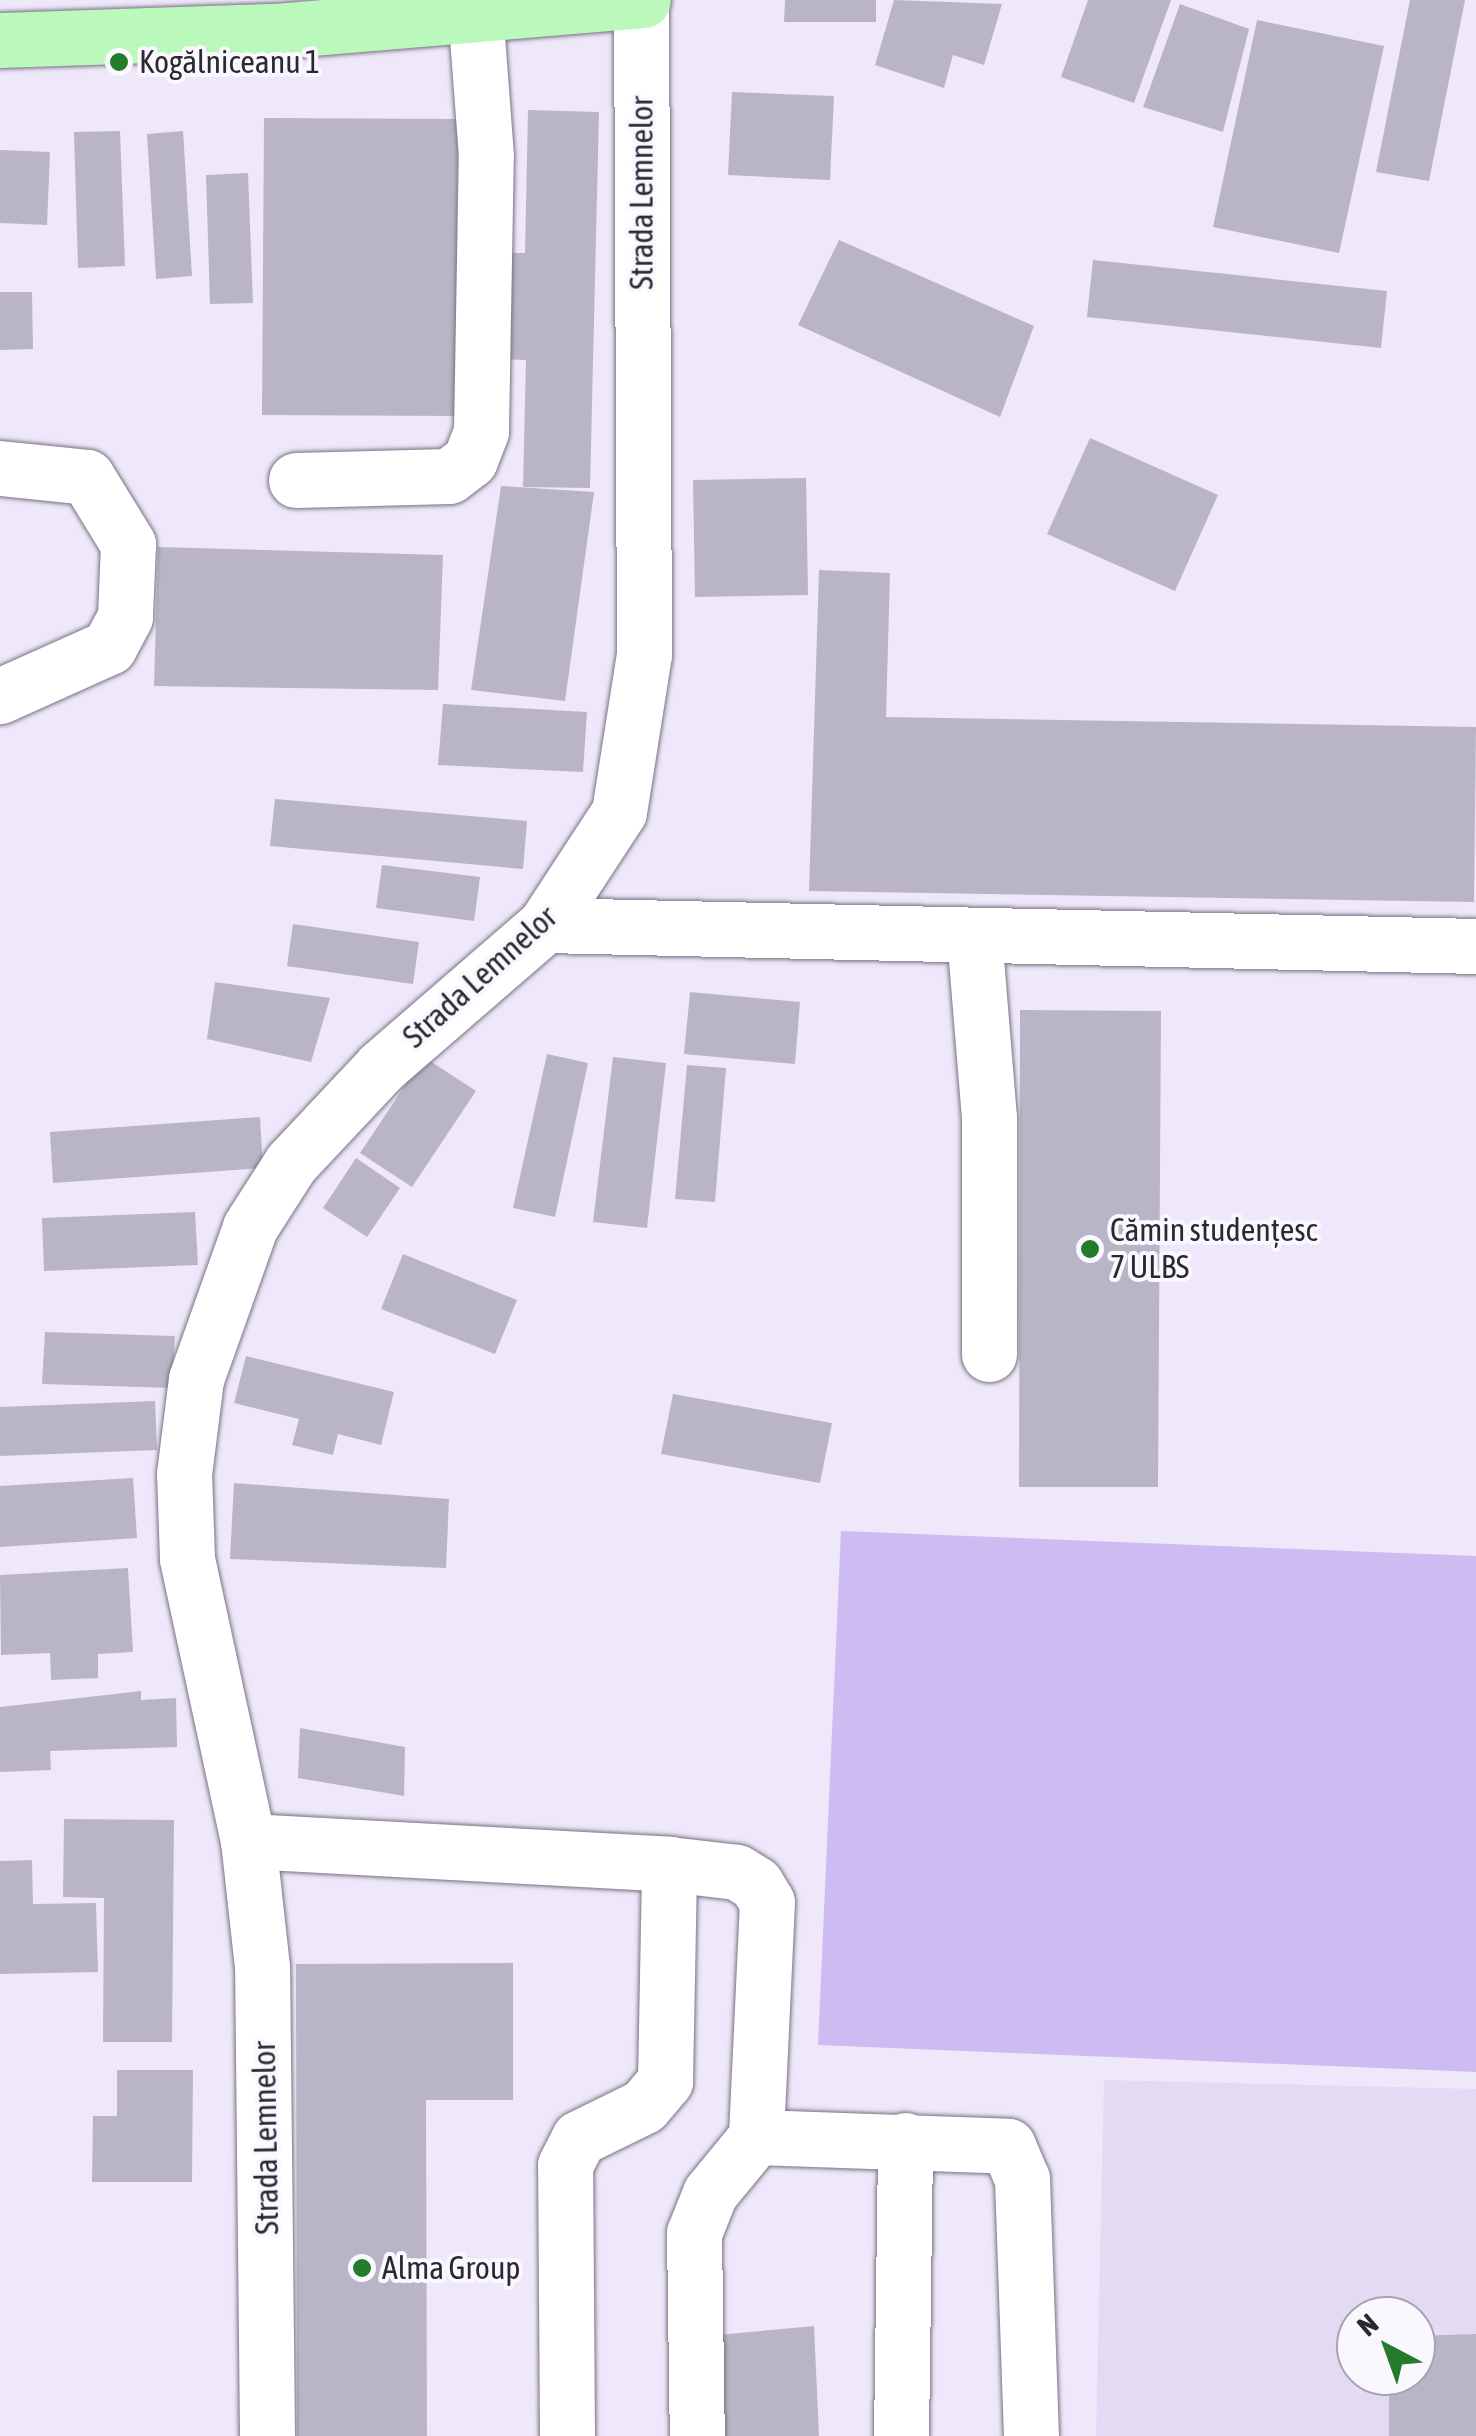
<!DOCTYPE html>
<html>
<head>
<meta charset="utf-8">
<style>
	body { margin:0 }
	#map { position:relative; width:1476px; height:2436px; overflow:hidden; background:#eee8fa; font-family:"Asap Condensed",sans-serif }
	div>[style] { position:absolute }
	.built>* { inset:0; background:#e3dbf4 }
	.green>* { inset:0; background:#cdbbf1 }
	.building>* { inset:0; background:#bab5c6 }
	.roads { filter:drop-shadow(0 0 2px #787383) drop-shadow(0 0 2px #787383) }
	.minor>* { height:55px; margin:-27.5px; padding:0 27.5px; transform-origin:27.5px; border-radius:27.5px; background:#fff }
	.major>* { height:55px; margin:-27.5px; padding:0 27.5px; transform-origin:27.5px; border-radius:27.5px; background:#bbf8bb }
	.dots>* { width:28px; height:28px; translate:-50% -50%; box-sizing:border-box; border:5px solid #faf7ff; border-radius:50% }
	span { translate:-50% -50%; white-space:nowrap; text-align:center; line-height:1.15; -webkit-text-stroke:8px #faf7ff; paint-order:stroke }
	.poi-label { font-size:32px; color:#2b2930 }
	.left { translate:0 -50%; text-align:left }
	.street-label { font-size:32px; color:#2b2930 }
	.north { position:absolute; left:1336px; top:2296px; width:100px; height:100px; box-sizing:border-box; background:#faf7ff; border:2px solid #a7a5ac; border-radius:50%; rotate:319deg; font-size:28px; font-weight:700; line-height:40px; text-align:center; color:#2b2930 }
	.north::after { content:''; display:block; margin:auto; width:35px; height:45px; background:#247c2a; clip-path:polygon(50% 0,100% 100%,50% 72%,0 100%) }
</style>
</head>
<body>
<div id="map">
	<div class="built">
		<div style="clip-path:polygon(evenodd,1104px 2080px,1476px 2089px,1476px 2436px,1096px 2436px,1104px 2080px,1356px 2316px,1416px 2316px,1416px 2376px,1356px 2376px,1356px 2316px)"></div>
	</div>
	<div class="green">
		<div style="clip-path:polygon(841px 1531px,1476px 1556px,1476px 2072px,818px 2045px)"></div>
	</div>
	<div class="building">
		<div style="clip-path:polygon(785px 0,876px 0,876px 22px,784px 22px)"></div>
		<div style="clip-path:polygon(894px 0,1002px 4px,984px 65px,953px 55px,944px 88px,875px 65px)"></div>
		<div style="clip-path:polygon(1088px 0,1171px 0,1134px 103px,1061px 77px)"></div>
		<div style="clip-path:polygon(1410px 0,1465px 0,1429px 181px,1376px 172px)"></div>
		<div style="clip-path:polygon(1180px 4px,1249px 29px,1223px 132px,1143px 107px)"></div>
		<div style="clip-path:polygon(1257px 20px,1384px 46px,1339px 253px,1213px 227px)"></div>
		<div style="clip-path:polygon(732px 92px,834px 96px,830px 180px,728px 175px)"></div>
		<div style="clip-path:polygon(528px 110px,599px 112px,590px 488px,523px 487px,526px 360px,504px 359px,507px 253px,525px 253px)"></div>
		<div style="clip-path:polygon(264px 118px,458px 119px,456px 416px,262px 415px)"></div>
		<div style="clip-path:polygon(120px 131px,125px 266px,78px 268px,74px 132px)"></div>
		<div style="clip-path:polygon(183px 131px,192px 276px,156px 279px,147px 134px)"></div>
		<div style="clip-path:polygon(0 150px,50px 152px,47px 225px,0 223px)"></div>
		<div style="clip-path:polygon(248px 173px,253px 303px,210px 304px,206px 175px)"></div>
		<div style="clip-path:polygon(839px 240px,1034px 326px,1000px 417px,798px 325px)"></div>
		<div style="clip-path:polygon(1093px 260px,1387px 291px,1381px 348px,1087px 317px)"></div>
		<div style="clip-path:polygon(0 292px,32px 292px,33px 349px,0 350px)"></div>
		<div style="clip-path:polygon(1090px 438px,1218px 495px,1175px 591px,1047px 534px)"></div>
		<div style="clip-path:polygon(806px 478px,808px 595px,695px 597px,693px 480px)"></div>
		<div style="clip-path:polygon(501px 486px,594px 492px,565px 701px,471px 690px)"></div>
		<div style="clip-path:polygon(158px 547px,443px 555px,438px 690px,154px 686px)"></div>
		<div style="clip-path:polygon(819px 570px,890px 573px,886px 717px,1476px 727px,1474px 902px,809px 891px)"></div>
		<div style="clip-path:polygon(443px 704px,587px 712px,583px 772px,438px 765px)"></div>
		<div style="clip-path:polygon(275px 799px,527px 821px,523px 869px,270px 846px)"></div>
		<div style="clip-path:polygon(382px 865px,480px 877px,474px 921px,376px 908px)"></div>
		<div style="clip-path:polygon(293px 924px,419px 942px,413px 984px,287px 966px)"></div>
		<div style="clip-path:polygon(215px 982px,330px 998px,311px 1062px,207px 1039px)"></div>
		<div style="clip-path:polygon(690px 992px,800px 1002px,795px 1064px,684px 1054px)"></div>
		<div style="clip-path:polygon(1020px 1010px,1161px 1011px,1158px 1487px,1019px 1487px)"></div>
		<div style="clip-path:polygon(547px 1054px,588px 1063px,555px 1217px,513px 1208px)"></div>
		<div style="clip-path:polygon(424px 1057px,476px 1091px,412px 1187px,360px 1153px)"></div>
		<div style="clip-path:polygon(613px 1057px,666px 1063px,647px 1228px,593px 1222px)"></div>
		<div style="clip-path:polygon(687px 1065px,726px 1068px,715px 1202px,675px 1199px)"></div>
		<div style="clip-path:polygon(260px 1117px,263px 1168px,53px 1183px,50px 1132px)"></div>
		<div style="clip-path:polygon(356px 1158px,400px 1188px,367px 1237px,323px 1208px)"></div>
		<div style="clip-path:polygon(195px 1212px,198px 1265px,44px 1271px,42px 1218px)"></div>
		<div style="clip-path:polygon(403px 1254px,517px 1300px,495px 1354px,381px 1309px)"></div>
		<div style="clip-path:polygon(45px 1332px,175px 1336px,172px 1388px,42px 1384px)"></div>
		<div style="clip-path:polygon(246px 1356px,394px 1392px,381px 1445px,338px 1434px,333px 1455px,292px 1445px,299px 1419px,234px 1403px)"></div>
		<div style="clip-path:polygon(673px 1394px,832px 1423px,820px 1483px,661px 1454px)"></div>
		<div style="clip-path:polygon(155px 1401px,157px 1450px,0 1456px,0 1407px)"></div>
		<div style="clip-path:polygon(133px 1478px,137px 1538px,0 1547px,0 1486px)"></div>
		<div style="clip-path:polygon(234px 1483px,449px 1499px,446px 1568px,230px 1559px)"></div>
		<div style="clip-path:polygon(128px 1568px,133px 1652px,98px 1654px,98px 1678px,51px 1680px,50px 1653px,1px 1655px,0 1575px)"></div>
		<div style="clip-path:polygon(141px 1691px,141px 1700px,176px 1698px,177px 1747px,50px 1751px,51px 1770px,0 1772px,0 1707px)"></div>
		<div style="clip-path:polygon(300px 1728px,405px 1747px,404px 1796px,298px 1778px)"></div>
		<div style="clip-path:polygon(64px 1819px,174px 1820px,172px 2042px,103px 2042px,104px 1898px,63px 1897px)"></div>
		<div style="clip-path:polygon(32px 1860px,33px 1904px,96px 1903px,98px 1972px,0 1974px,0 1861px)"></div>
		<div style="clip-path:polygon(513px 1963px,513px 2100px,426px 2100px,427px 2436px,297px 2436px,296px 1964px)"></div>
		<div style="clip-path:polygon(117px 2070px,193px 2070px,192px 2182px,92px 2182px,93px 2116px,117px 2116px)"></div>
		<div style="clip-path:polygon(814px 2326px,819px 2436px,709px 2436px,706px 2336px)"></div>
		<div style="clip-path:polygon(1476px 2334px,1476px 2436px,1389px 2436px,1389px 2376px,1416px 2376px,1416px 2336px)"></div>
	</div>
	<div class="roads">
		<div class="minor">
			<div style="left:0;top:468px;width:87px;rotate:5.9deg"></div>
			<div style="left:87px;top:477px;width:79px;rotate:58.5deg"></div>
			<div style="left:128px;top:544px;width:73px;rotate:92.4deg"></div>
			<div style="left:125px;top:617px;width:34px;rotate:118deg"></div>
			<div style="left:109px;top:647px;width:120px;rotate:155.8deg"></div>
			<div style="left:296px;top:480px;width:153px;rotate:-1.5deg"></div>
			<div style="left:449px;top:476px;width:26px;rotate:-37deg"></div>
			<div style="left:470px;top:460px;width:31px;rotate:-69deg"></div>
			<div style="left:481px;top:431px;width:275px;rotate:-89deg"></div>
			<div style="left:486px;top:156px;width:146px;rotate:-94.3deg"></div>
			<div style="left:545px;top:925px;width:931px;rotate:1.29deg"></div>
			<div style="left:974px;top:935px;width:183px;rotate:85.3deg"></div>
			<div style="left:989px;top:1117px;width:237px;rotate:90deg"></div>
			<div style="left:248px;top:1841px;width:422px;rotate:3.1deg"></div>
			<div style="left:669px;top:1864px;width:68px;rotate:6.7deg"></div>
			<div style="left:737px;top:1872px;width:22px;rotate:32deg"></div>
			<div style="left:756px;top:1884px;width:21px;rotate:59deg"></div>
			<div style="left:767px;top:1902px;width:235px;rotate:92.7deg"></div>
			<div style="left:756px;top:2137px;width:72px;rotate:129.4deg"></div>
			<div style="left:710px;top:2193px;width:43px;rotate:111.8deg"></div>
			<div style="left:694px;top:2233px;width:203px;rotate:89.2deg"></div>
			<div style="left:756px;top:2137px;width:252px;rotate:2deg"></div>
			<div style="left:1008px;top:2146px;width:36px;rotate:67deg"></div>
			<div style="left:1022px;top:2179px;width:257px;rotate:88deg"></div>
			<div style="left:267px;top:2436px;width:469px;rotate:-90.6deg"></div>
			<div style="left:262px;top:1967px;width:127px;rotate:-96.3deg"></div>
			<div style="left:248px;top:1841px;width:289px;rotate:-102.2deg"></div>
			<div style="left:187px;top:1558px;width:84px;rotate:-92deg"></div>
			<div style="left:184px;top:1474px;width:96px;rotate:-82.8deg"></div>
			<div style="left:196px;top:1379px;width:161px;rotate:-70.4deg"></div>
			<div style="left:250px;top:1227px;width:76px;rotate:-57.4deg"></div>
			<div style="left:291px;top:1163px;width:132px;rotate:-46.8deg"></div>
			<div style="left:381px;top:1067px;width:217px;rotate:-40.9deg"></div>
			<div style="left:545px;top:925px;width:135px;rotate:-56.8deg"></div>
			<div style="left:619px;top:812px;width:159px;rotate:-81deg"></div>
			<div style="left:644px;top:655px;width:654px;rotate:-90.26deg"></div>
			<div style="left:567px;top:2436px;width:271px;rotate:-90.4deg"></div>
			<div style="left:565px;top:2165px;width:30px;rotate:-63deg"></div>
			<div style="left:579px;top:2138px;width:72px;rotate:-26.2deg"></div>
			<div style="left:644px;top:2106px;width:33px;rotate:-50deg"></div>
			<div style="left:665px;top:2081px;width:217px;rotate:-88.9deg"></div>
			<div style="left:901px;top:2436px;width:296px;rotate:-89.2deg"></div>
		</div>
		<div class="major">
			<div style="left:0;top:40px;width:276px;rotate:-1.9deg"></div>
			<div style="left:276px;top:31px;width:368px;rotate:-4.8deg"></div>
		</div>
	</div>
	<div class="dots">
		<div style="left:119px;top:62px;background:#247c2a"></div>
		<div style="left:1090px;top:1249px;background:#247c2a"></div>
		<div style="left:362px;top:2268px;background:#247c2a"></div>
	</div>
	<div class="poi-label">
		<span class="left" style="left:139px;top:62px">Kogălniceanu 1</span>
		<span class="left" style="left:1110px;top:1249px">Cămin studențesc<br>7 ULBS</span>
		<span class="left" style="left:382px;top:2268px">Alma Group</span>
	</div>
	<div class="street-label">
		<span style="left:642px;top:193px;rotate:-90deg">Strada Lemnelor</span>
		<span style="left:480px;top:977px;rotate:-42deg">Strada Lemnelor</span>
		<span style="left:266px;top:2138px;rotate:-91deg">Strada Lemnelor</span>
	</div>
	<div class="north">N</div>
</div>
</body>
</html>
